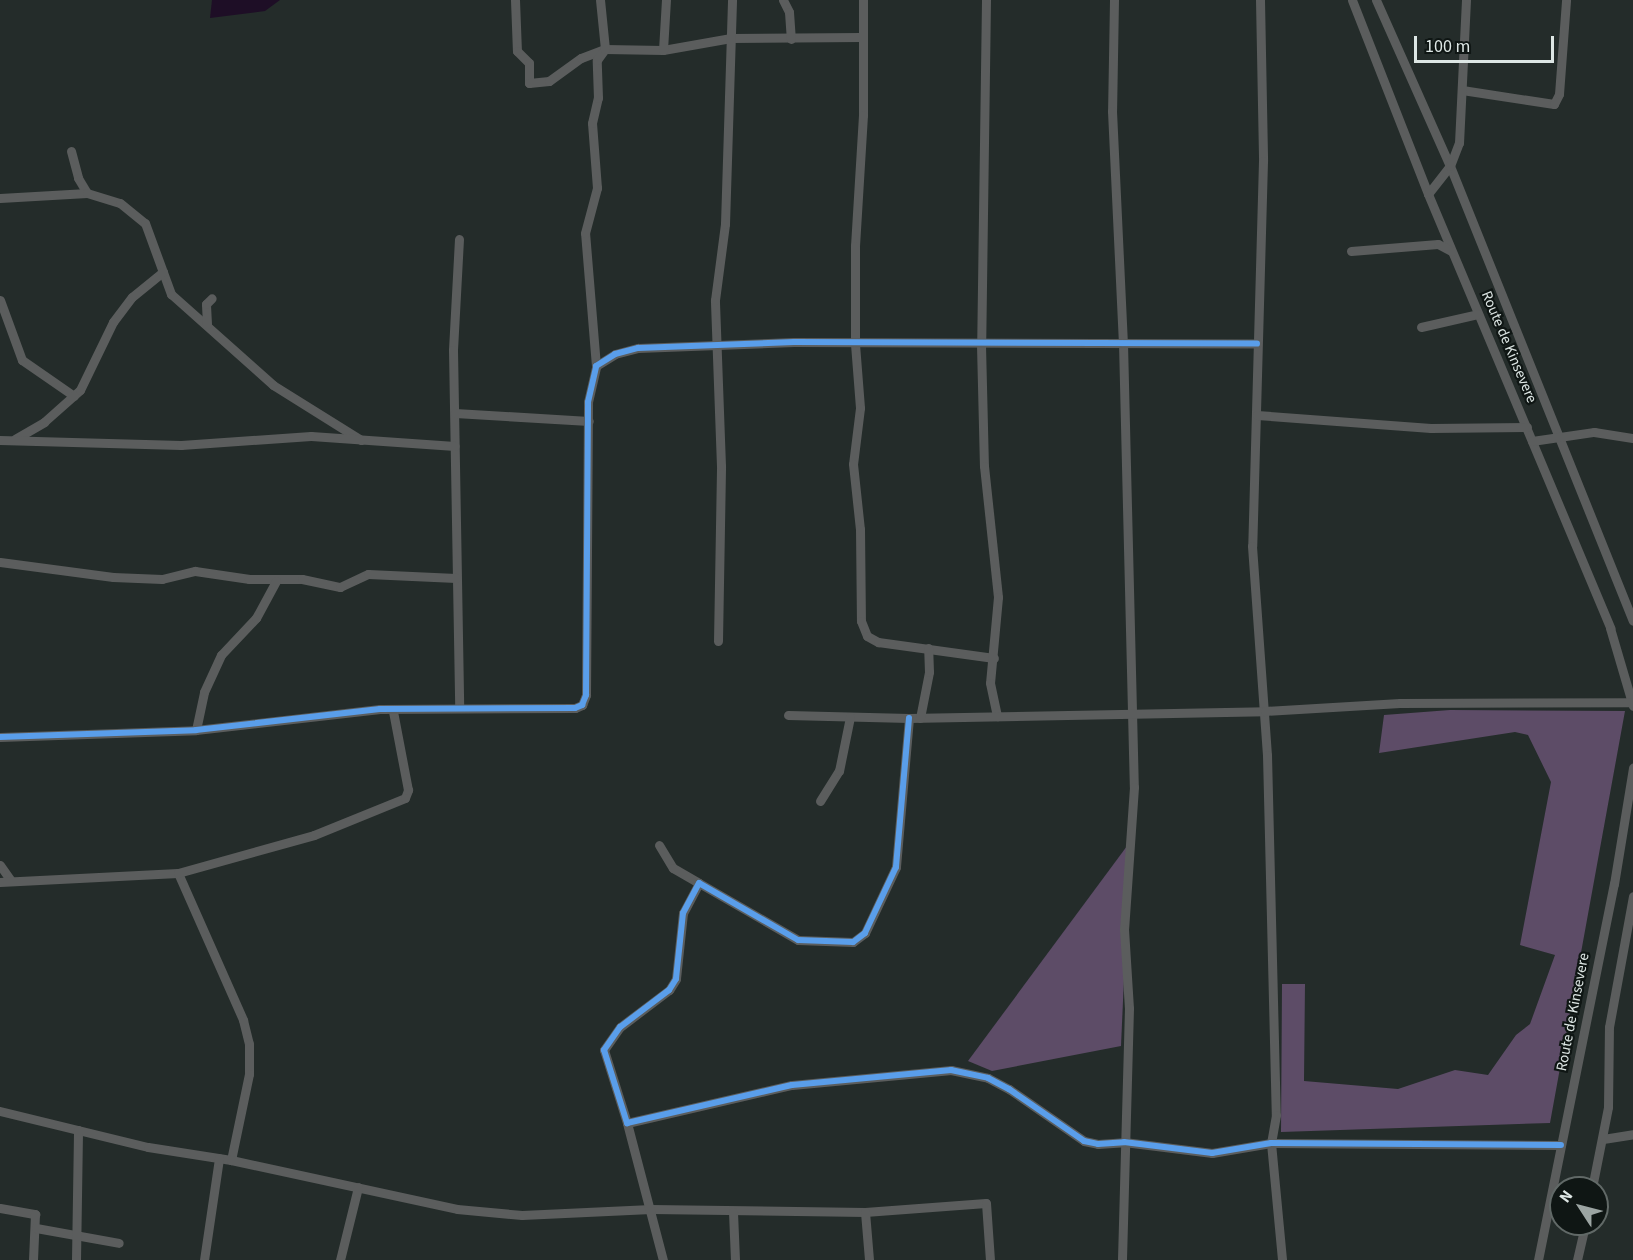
<!DOCTYPE html>
<html>
<head>
<meta charset="utf-8">
<style>
	body { margin:0 }
	#map { position:relative; width:1633px; height:1260px; overflow:hidden; background:#242c2a; font-family:"Source Sans 3",sans-serif }
	div>[style] { position:absolute }
	.forest>* { inset:0; background:#5d4c67 }
	.water>* { inset:0; background:#1e0e26 }
	.minor>* { height:9px; margin:-4.5px; padding:0 4.5px; transform-origin:4.5px; border-radius:4.5px; background:#5b5d5d }
	.cycleway>* { height:6px; margin:-3px; padding:0 3px; transform-origin:3px; border-radius:3px; background:#5a9eea }
	span { translate:-50% -50%; white-space:nowrap; text-align:center; line-height:1.15; -webkit-text-stroke:4.5px #0f1614; paint-order:stroke }
	.street-label { font-size:15px; color:#dde6e4 }
	.north { position:absolute; left:1549px; top:1176px; width:60px; height:60px; box-sizing:border-box; background:#0f1614; border:2px solid #616967; border-radius:50%; rotate:306deg; font-size:16px; font-weight:700; line-height:24px; text-align:center; color:#dde6e4 }
	.north::after { content:''; display:block; margin:auto; width:21px; height:27px; background:#9ca5a3; clip-path:polygon(50% 0,100% 100%,50% 72%,0 100%) }
	.scale { position:absolute; left:1414px; top:36px; width:140px; height:27px; box-sizing:border-box; border:3px solid #dde6e4; border-top:0; padding-left:8px; font-size:18px; line-height:21px; white-space:nowrap; color:#dde6e4; -webkit-text-stroke:4px #0f1614; paint-order:stroke }
</style>
</head>
<body>
<div id="map">
	<div class="forest">
		<div style="clip-path:polygon(1450px 710px,1625px 711px,1550px 1123px,1281px 1132px,1282px 984px,1305px 984px,1304px 1081px,1398px 1089px,1455px 1070px,1488px 1075px,1516px 1035px,1530px 1024px,1555px 955px,1520px 945px,1551px 782px,1528px 735px,1515px 732px,1379px 753px,1384px 715px)"></div>
		<div style="clip-path:polygon(1130px 842px,1121px 1046px,992px 1071px,968px 1061px)"></div>
	</div>
	<div class="water">
		<div style="clip-path:polygon(212px 0,280px 0,265px 11px,210px 18px)"></div>
	</div>
	<div class="minor">
		<div style="left:515px;top:0;width:51px;rotate:87.8deg"></div>
		<div style="left:517px;top:51px;width:17px;rotate:45deg"></div>
		<div style="left:529px;top:63px;width:20px;rotate:90deg"></div>
		<div style="left:529px;top:83px;width:20px;rotate:-6deg"></div>
		<div style="left:549px;top:81px;width:39px;rotate:-36deg"></div>
		<div style="left:581px;top:58px;width:26px;rotate:-21deg"></div>
		<div style="left:605px;top:49px;width:58px;rotate:1deg"></div>
		<div style="left:663px;top:50px;width:69px;rotate:-10deg"></div>
		<div style="left:731px;top:38px;width:130px;rotate:-0.4deg"></div>
		<div style="left:783px;top:0;width:13px;rotate:63deg"></div>
		<div style="left:789px;top:12px;width:27px;rotate:86deg"></div>
		<div style="left:863px;top:0;width:115px;rotate:90deg"></div>
		<div style="left:863px;top:115px;width:131px;rotate:93.5deg"></div>
		<div style="left:855px;top:246px;width:98px;rotate:90deg"></div>
		<div style="left:855px;top:344px;width:64px;rotate:85.5deg"></div>
		<div style="left:860px;top:408px;width:56px;rotate:97.1deg"></div>
		<div style="left:853px;top:464px;width:65px;rotate:83.9deg"></div>
		<div style="left:860px;top:529px;width:92px;rotate:89.4deg"></div>
		<div style="left:861px;top:621px;width:16px;rotate:68deg"></div>
		<div style="left:867px;top:636px;width:13px;rotate:29deg"></div>
		<div style="left:878px;top:642px;width:117px;rotate:7.9deg"></div>
		<div style="left:986px;top:0;width:345px;rotate:90.8deg"></div>
		<div style="left:981px;top:345px;width:121px;rotate:88.6deg"></div>
		<div style="left:984px;top:466px;width:132px;rotate:83.9deg"></div>
		<div style="left:998px;top:597px;width:86px;rotate:95.3deg"></div>
		<div style="left:990px;top:683px;width:34px;rotate:78deg"></div>
		<div style="left:1114px;top:0;width:111px;rotate:91deg"></div>
		<div style="left:1112px;top:111px;width:232px;rotate:87.3deg"></div>
		<div style="left:1123px;top:343px;width:444px;rotate:88.6deg"></div>
		<div style="left:1134px;top:787px;width:142px;rotate:94deg"></div>
		<div style="left:1124px;top:929px;width:79px;rotate:86.4deg"></div>
		<div style="left:1129px;top:1008px;width:252px;rotate:91.6deg"></div>
		<div style="left:1260px;top:0;width:161px;rotate:88.9deg"></div>
		<div style="left:1263px;top:161px;width:385px;rotate:91.6deg"></div>
		<div style="left:1252px;top:546px;width:210px;rotate:85.9deg"></div>
		<div style="left:1267px;top:755px;width:360px;rotate:88.6deg"></div>
		<div style="left:1276px;top:1115px;width:28px;rotate:100deg"></div>
		<div style="left:1271px;top:1143px;width:118px;rotate:84.6deg"></div>
		<div style="left:1352px;top:0;width:208px;rotate:68.6deg"></div>
		<div style="left:1428px;top:194px;width:471px;rotate:67.2deg"></div>
		<div style="left:1610px;top:628px;width:81px;rotate:73.6deg"></div>
		<div style="left:1376px;top:0;width:182px;rotate:66deg"></div>
		<div style="left:1450px;top:166px;width:490px;rotate:68.1deg"></div>
		<div style="left:663px;top:50px;width:50px;rotate:-86.6deg"></div>
		<div style="left:1462px;top:90px;width:93px;rotate:8.7deg"></div>
		<div style="left:1554px;top:104px;width:11px;rotate:-63deg"></div>
		<div style="left:1559px;top:94px;width:94px;rotate:-85.7deg"></div>
		<div style="left:71px;top:151px;width:28px;rotate:75deg"></div>
		<div style="left:78px;top:178px;width:17px;rotate:59deg"></div>
		<div style="left:1428px;top:194px;width:36px;rotate:-52deg"></div>
		<div style="left:1450px;top:166px;width:25px;rotate:-69deg"></div>
		<div style="left:1459px;top:143px;width:143px;rotate:-87.2deg"></div>
		<div style="left:0;top:198px;width:87px;rotate:-3.3deg"></div>
		<div style="left:87px;top:193px;width:34px;rotate:17deg"></div>
		<div style="left:120px;top:203px;width:32px;rotate:39deg"></div>
		<div style="left:145px;top:223px;width:76px;rotate:69.9deg"></div>
		<div style="left:171px;top:294px;width:137px;rotate:41.7deg"></div>
		<div style="left:273px;top:385px;width:104px;rotate:32deg"></div>
		<div style="left:459px;top:239px;width:111px;rotate:93.1deg"></div>
		<div style="left:453px;top:350px;width:356px;rotate:89deg"></div>
		<div style="left:1351px;top:251px;width:87px;rotate:-4.6deg"></div>
		<div style="left:1438px;top:244px;width:15px;rotate:28deg"></div>
		<div style="left:0;top:300px;width:64px;rotate:69.9deg"></div>
		<div style="left:22px;top:360px;width:63px;rotate:34.7deg"></div>
		<div style="left:207px;top:324px;width:20px;rotate:-93deg"></div>
		<div style="left:206px;top:304px;width:8px;rotate:-45deg"></div>
		<div style="left:1421px;top:327px;width:58px;rotate:-12.8deg"></div>
		<div style="left:596px;top:366px;width:133px;rotate:-94.7deg"></div>
		<div style="left:585px;top:233px;width:47px;rotate:-75.1deg"></div>
		<div style="left:597px;top:188px;width:65px;rotate:-94.4deg"></div>
		<div style="left:592px;top:123px;width:26px;rotate:-77deg"></div>
		<div style="left:598px;top:98px;width:38px;rotate:-92deg"></div>
		<div style="left:597px;top:60px;width:14px;rotate:-54deg"></div>
		<div style="left:605px;top:49px;width:49px;rotate:-95.8deg"></div>
		<div style="left:455px;top:413px;width:134px;rotate:3.4deg"></div>
		<div style="left:1257px;top:415px;width:174px;rotate:4.3deg"></div>
		<div style="left:1431px;top:428px;width:96px;rotate:-0.6deg"></div>
		<div style="left:15px;top:439px;width:34px;rotate:-30deg"></div>
		<div style="left:44px;top:422px;width:48px;rotate:-41.6deg"></div>
		<div style="left:80px;top:390px;width:76px;rotate:-64.1deg"></div>
		<div style="left:113px;top:322px;width:31px;rotate:-53deg"></div>
		<div style="left:132px;top:297px;width:40px;rotate:-39deg"></div>
		<div style="left:0;top:440px;width:181px;rotate:1.6deg"></div>
		<div style="left:181px;top:445px;width:130px;rotate:-4deg"></div>
		<div style="left:311px;top:436px;width:144px;rotate:4deg"></div>
		<div style="left:1532px;top:441px;width:63px;rotate:-8.3deg"></div>
		<div style="left:1594px;top:432px;width:39px;rotate:9deg"></div>
		<div style="left:0;top:562px;width:114px;rotate:7.6deg"></div>
		<div style="left:113px;top:577px;width:49px;rotate:2.3deg"></div>
		<div style="left:162px;top:579px;width:34px;rotate:-14deg"></div>
		<div style="left:195px;top:571px;width:55px;rotate:8.4deg"></div>
		<div style="left:249px;top:579px;width:53px"></div>
		<div style="left:302px;top:579px;width:39px;rotate:12deg"></div>
		<div style="left:340px;top:587px;width:31px;rotate:-25deg"></div>
		<div style="left:368px;top:574px;width:88px;rotate:2.6deg"></div>
		<div style="left:718px;top:641px;width:175px;rotate:-89deg"></div>
		<div style="left:721px;top:466px;width:166px;rotate:-92.1deg"></div>
		<div style="left:715px;top:300px;width:77px;rotate:-82.5deg"></div>
		<div style="left:725px;top:224px;width:224px;rotate:-88.2deg"></div>
		<div style="left:788px;top:715px;width:121px;rotate:1.4deg"></div>
		<div style="left:909px;top:718px;width:356px;rotate:-1.1deg"></div>
		<div style="left:1265px;top:711px;width:135px;rotate:-3.4deg"></div>
		<div style="left:1400px;top:703px;width:233px;rotate:-0.2deg"></div>
		<div style="left:909px;top:718px;width:150px;rotate:95deg"></div>
		<div style="left:896px;top:867px;width:73px;rotate:115.2deg"></div>
		<div style="left:865px;top:933px;width:15px;rotate:143deg"></div>
		<div style="left:853px;top:942px;width:55px;rotate:-177.9deg"></div>
		<div style="left:798px;top:940px;width:114px;rotate:-150.1deg"></div>
		<div style="left:699px;top:883px;width:34px;rotate:118deg"></div>
		<div style="left:683px;top:913px;width:66px;rotate:96.1deg"></div>
		<div style="left:676px;top:979px;width:13px;rotate:122deg"></div>
		<div style="left:669px;top:990px;width:61px;rotate:142.9deg"></div>
		<div style="left:620px;top:1027px;width:28px;rotate:125deg"></div>
		<div style="left:604px;top:1050px;width:77px;rotate:72.5deg"></div>
		<div style="left:627px;top:1123px;width:169px;rotate:-13deg"></div>
		<div style="left:792px;top:1085px;width:160px;rotate:-5.4deg"></div>
		<div style="left:951px;top:1070px;width:38px;rotate:12deg"></div>
		<div style="left:988px;top:1078px;width:24px;rotate:28deg"></div>
		<div style="left:1009px;top:1089px;width:91px;rotate:34.7deg"></div>
		<div style="left:1084px;top:1141px;width:14px;rotate:12deg"></div>
		<div style="left:1098px;top:1144px;width:26px;rotate:-4deg"></div>
		<div style="left:1124px;top:1142px;width:89px;rotate:7.1deg"></div>
		<div style="left:1212px;top:1153px;width:60px;rotate:-9.6deg"></div>
		<div style="left:1271px;top:1143px;width:290px;rotate:0.4deg"></div>
		<div style="left:920px;top:718px;width:47px;rotate:-78.9deg"></div>
		<div style="left:929px;top:672px;width:24px;rotate:-92deg"></div>
		<div style="left:196px;top:730px;width:39px;rotate:-78deg"></div>
		<div style="left:204px;top:692px;width:41px;rotate:-65.3deg"></div>
		<div style="left:221px;top:655px;width:51px;rotate:-46.6deg"></div>
		<div style="left:256px;top:618px;width:42px;rotate:-61.6deg"></div>
		<div style="left:0;top:737px;width:196px;rotate:-2deg"></div>
		<div style="left:196px;top:730px;width:185px;rotate:-6.5deg"></div>
		<div style="left:380px;top:709px;width:195px;rotate:-0.3deg"></div>
		<div style="left:575px;top:708px;width:8px;rotate:-23deg"></div>
		<div style="left:582px;top:705px;width:11px;rotate:-68deg"></div>
		<div style="left:586px;top:695px;width:293px;rotate:-89.6deg"></div>
		<div style="left:588px;top:402px;width:37px;rotate:-77deg"></div>
		<div style="left:596px;top:366px;width:22px;rotate:-32deg"></div>
		<div style="left:615px;top:354px;width:24px;rotate:-15deg"></div>
		<div style="left:638px;top:348px;width:156px;rotate:-2.2deg"></div>
		<div style="left:794px;top:342px;width:463px;rotate:0.2deg"></div>
		<div style="left:820px;top:801px;width:36px;rotate:-58deg"></div>
		<div style="left:839px;top:771px;width:55px;rotate:-78.5deg"></div>
		<div style="left:659px;top:845px;width:27px;rotate:59deg"></div>
		<div style="left:673px;top:868px;width:30px;rotate:30deg"></div>
		<div style="left:0;top:865px;width:19px;rotate:55deg"></div>
		<div style="left:178px;top:873px;width:161px;rotate:66.1deg"></div>
		<div style="left:243px;top:1020px;width:25px;rotate:76deg"></div>
		<div style="left:249px;top:1044px;width:30px;rotate:90deg"></div>
		<div style="left:249px;top:1074px;width:88px;rotate:101.8deg"></div>
		<div style="left:0;top:882px;width:178px;rotate:-2.9deg"></div>
		<div style="left:178px;top:873px;width:141px;rotate:-15.6deg"></div>
		<div style="left:314px;top:835px;width:98px;rotate:-22.1deg"></div>
		<div style="left:405px;top:798px;width:9px;rotate:-69deg"></div>
		<div style="left:408px;top:790px;width:80px;rotate:-100.8deg"></div>
		<div style="left:0;top:1111px;width:152px;rotate:13.7deg"></div>
		<div style="left:148px;top:1147px;width:84px;rotate:8.9deg"></div>
		<div style="left:231px;top:1160px;width:231px;rotate:12.2deg"></div>
		<div style="left:457px;top:1209px;width:65px;rotate:5.3deg"></div>
		<div style="left:522px;top:1215px;width:129px;rotate:-2.7deg"></div>
		<div style="left:651px;top:1209px;width:214px;rotate:0.8deg"></div>
		<div style="left:865px;top:1212px;width:121px;rotate:-4.3deg"></div>
		<div style="left:986px;top:1203px;width:57px;rotate:86deg"></div>
		<div style="left:627px;top:1123px;width:142px;rotate:75.3deg"></div>
		<div style="left:1603px;top:1139px;width:30px;rotate:-9deg"></div>
		<div style="left:1592px;top:1188px;width:83px;rotate:-78.8deg"></div>
		<div style="left:1608px;top:1107px;width:80px;rotate:-89.3deg"></div>
		<div style="left:1609px;top:1027px;width:133px;rotate:-79.6deg"></div>
		<div style="left:0;top:1208px;width:36px;rotate:10deg"></div>
		<div style="left:35px;top:1214px;width:46px;rotate:92.5deg"></div>
		<div style="left:733px;top:1212px;width:48px;rotate:87.6deg"></div>
		<div style="left:865px;top:1212px;width:48px;rotate:85.2deg"></div>
		<div style="left:36px;top:1228px;width:84px;rotate:10.2deg"></div>
		<div style="left:76px;top:1260px;width:130px;rotate:-89.1deg"></div>
		<div style="left:204px;top:1260px;width:103px;rotate:-81.6deg"></div>
		<div style="left:340px;top:1260px;width:75px;rotate:-76.1deg"></div>
		<div style="left:1538px;top:1260px;width:384px;rotate:-78.6deg"></div>
		<div style="left:1614px;top:884px;width:118px;rotate:-80.7deg"></div>
		<div style="left:1577px;top:1260px;width:37px;rotate:-77deg"></div>
	</div>
	<div class="cycleway">
		<div style="left:909px;top:718px;width:150px;rotate:95deg"></div>
		<div style="left:896px;top:867px;width:73px;rotate:115.2deg"></div>
		<div style="left:865px;top:933px;width:15px;rotate:143deg"></div>
		<div style="left:853px;top:942px;width:55px;rotate:-177.9deg"></div>
		<div style="left:798px;top:940px;width:114px;rotate:-150.1deg"></div>
		<div style="left:699px;top:883px;width:34px;rotate:118deg"></div>
		<div style="left:683px;top:913px;width:66px;rotate:96.1deg"></div>
		<div style="left:676px;top:979px;width:13px;rotate:122deg"></div>
		<div style="left:669px;top:990px;width:61px;rotate:142.9deg"></div>
		<div style="left:620px;top:1027px;width:28px;rotate:125deg"></div>
		<div style="left:604px;top:1050px;width:77px;rotate:72.5deg"></div>
		<div style="left:627px;top:1123px;width:169px;rotate:-13deg"></div>
		<div style="left:792px;top:1085px;width:160px;rotate:-5.4deg"></div>
		<div style="left:951px;top:1070px;width:38px;rotate:12deg"></div>
		<div style="left:988px;top:1078px;width:24px;rotate:28deg"></div>
		<div style="left:1009px;top:1089px;width:91px;rotate:34.7deg"></div>
		<div style="left:1084px;top:1141px;width:14px;rotate:12deg"></div>
		<div style="left:1098px;top:1144px;width:26px;rotate:-4deg"></div>
		<div style="left:1124px;top:1142px;width:89px;rotate:7.1deg"></div>
		<div style="left:1212px;top:1153px;width:60px;rotate:-9.6deg"></div>
		<div style="left:1271px;top:1143px;width:290px;rotate:0.4deg"></div>
		<div style="left:0;top:737px;width:196px;rotate:-2deg"></div>
		<div style="left:196px;top:730px;width:185px;rotate:-6.5deg"></div>
		<div style="left:380px;top:709px;width:195px;rotate:-0.3deg"></div>
		<div style="left:575px;top:708px;width:8px;rotate:-23deg"></div>
		<div style="left:582px;top:705px;width:11px;rotate:-68deg"></div>
		<div style="left:586px;top:695px;width:293px;rotate:-89.6deg"></div>
		<div style="left:588px;top:402px;width:37px;rotate:-77deg"></div>
		<div style="left:596px;top:366px;width:22px;rotate:-32deg"></div>
		<div style="left:615px;top:354px;width:24px;rotate:-15deg"></div>
		<div style="left:638px;top:348px;width:156px;rotate:-2.2deg"></div>
		<div style="left:794px;top:342px;width:463px;rotate:0.2deg"></div>
	</div>
	<div class="street-label">
		<span style="left:1509px;top:347px;rotate:67deg">Route de Kinsevere</span>
		<span style="left:1573px;top:1012px;rotate:-79deg">Route de Kinsevere</span>
	</div>
	<div class="north">N</div>
	<div class="scale">100 m</div>
</div>
</body>
</html>
